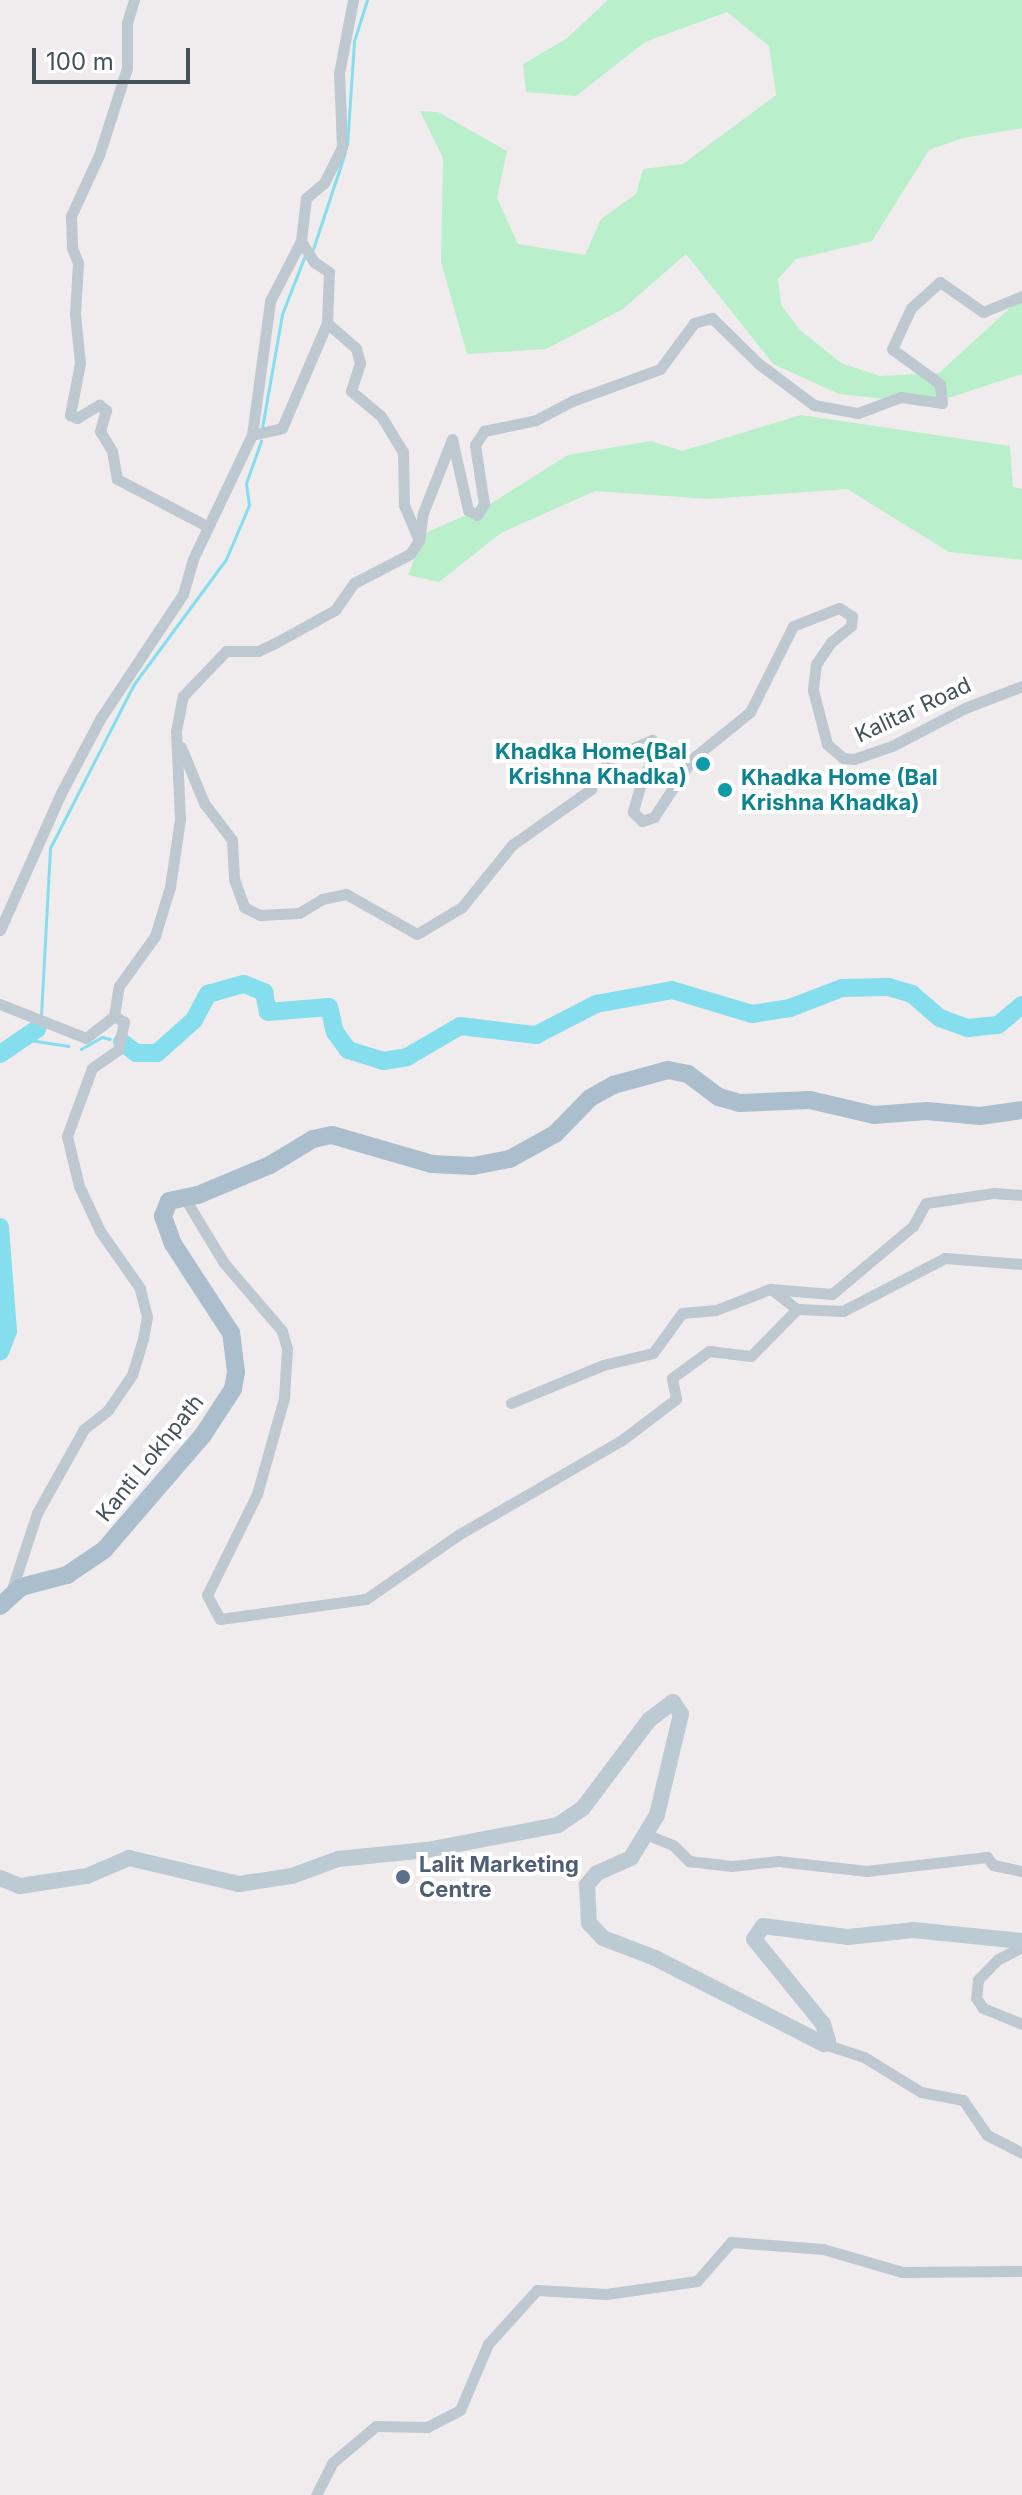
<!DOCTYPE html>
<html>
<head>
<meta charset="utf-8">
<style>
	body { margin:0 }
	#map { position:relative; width:1022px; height:2495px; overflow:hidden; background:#f0eced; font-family:Inter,sans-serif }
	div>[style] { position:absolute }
	.green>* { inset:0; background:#b9efca }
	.stream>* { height:3px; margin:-1.5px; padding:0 1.5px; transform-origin:1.5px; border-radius:1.5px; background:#85deed }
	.river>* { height:18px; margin:-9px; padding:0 9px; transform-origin:9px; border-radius:9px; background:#85deed }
	.street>* { height:11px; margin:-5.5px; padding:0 5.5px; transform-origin:5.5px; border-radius:5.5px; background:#bdc8d0 }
	.secondary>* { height:16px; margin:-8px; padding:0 8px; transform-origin:8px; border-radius:8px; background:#bccad4 }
	.primary>* { height:18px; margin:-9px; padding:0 9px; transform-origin:9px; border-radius:9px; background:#abbecd }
	.dots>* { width:22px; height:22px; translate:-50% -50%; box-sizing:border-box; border:4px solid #fff; border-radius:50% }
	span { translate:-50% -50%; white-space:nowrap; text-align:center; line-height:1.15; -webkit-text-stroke:8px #fff; paint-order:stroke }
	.street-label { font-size:22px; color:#45525a }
	.culture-label { font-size:22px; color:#0d838f; font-weight:700 }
	.right { translate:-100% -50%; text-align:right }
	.left { translate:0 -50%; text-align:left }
	.service-label { font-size:22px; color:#4e5e75; font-weight:700 }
	.scale { position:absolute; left:32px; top:48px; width:158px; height:36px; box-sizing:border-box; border:4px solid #45525a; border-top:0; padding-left:10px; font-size:24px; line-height:28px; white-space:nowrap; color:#45525a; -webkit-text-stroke:6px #fff; paint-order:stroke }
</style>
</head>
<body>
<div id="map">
	<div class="green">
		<div style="clip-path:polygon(608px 0,1022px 0,1022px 128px,963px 138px,929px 150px,872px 241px,796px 259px,778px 279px,781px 305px,800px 330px,841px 363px,880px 376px,939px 373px,1022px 297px,1022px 374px,930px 404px,839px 394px,773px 364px,686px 254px,623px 309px,546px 349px,467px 354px,441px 262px,443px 158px,420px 111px,438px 112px,507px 151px,497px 198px,518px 244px,585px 255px,601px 219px,636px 194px,643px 169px,683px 164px,776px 95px,769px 46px,727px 12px,645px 42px,576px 96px,526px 92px,523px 64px,566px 39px)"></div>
		<div style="clip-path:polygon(801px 415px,1010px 446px,1013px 487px,1022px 489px,1022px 560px,949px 552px,847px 489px,709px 499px,595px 491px,501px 533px,439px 582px,408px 575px,425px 533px,487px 506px,568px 455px,651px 441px,682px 451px)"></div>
	</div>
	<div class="stream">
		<div style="left:347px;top:145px;width:104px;rotate:-86.1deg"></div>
		<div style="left:354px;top:41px;width:43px;rotate:-72.4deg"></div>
		<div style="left:313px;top:249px;width:102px;rotate:-71.7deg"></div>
		<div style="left:262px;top:428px;width:116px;rotate:-80deg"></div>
		<div style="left:282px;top:314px;width:60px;rotate:-68.6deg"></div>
		<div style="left:41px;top:1015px;width:167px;rotate:-86.9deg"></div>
		<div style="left:50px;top:848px;width:184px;rotate:-62.9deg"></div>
		<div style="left:134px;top:684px;width:155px;rotate:-53.6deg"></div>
		<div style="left:226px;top:559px;width:59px;rotate:-66.9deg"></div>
		<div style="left:249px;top:505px;width:22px;rotate:-98deg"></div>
		<div style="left:246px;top:483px;width:45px;rotate:-70.3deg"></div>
		<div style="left:23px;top:1039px;width:46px;rotate:8.8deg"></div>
		<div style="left:81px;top:1049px;width:24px;rotate:-30deg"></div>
		<div style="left:102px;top:1037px;width:8px;rotate:14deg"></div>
	</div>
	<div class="river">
		<div style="left:122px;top:1042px;width:18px;rotate:38deg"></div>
		<div style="left:136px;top:1053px;width:21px"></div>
		<div style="left:157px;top:1053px;width:50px;rotate:-41.7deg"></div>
		<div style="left:194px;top:1020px;width:30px;rotate:-62deg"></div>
		<div style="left:208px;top:994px;width:37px;rotate:-16deg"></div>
		<div style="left:244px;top:984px;width:22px;rotate:22deg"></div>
		<div style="left:264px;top:992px;width:20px;rotate:79deg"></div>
		<div style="left:268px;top:1012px;width:61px;rotate:-4.7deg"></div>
		<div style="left:329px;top:1007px;width:26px;rotate:77deg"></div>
		<div style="left:335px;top:1032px;width:22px;rotate:54deg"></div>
		<div style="left:348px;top:1050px;width:37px;rotate:17deg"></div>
		<div style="left:383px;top:1061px;width:24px;rotate:-9deg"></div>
		<div style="left:407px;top:1057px;width:61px;rotate:-30.3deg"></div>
		<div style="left:460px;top:1026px;width:77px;rotate:6.8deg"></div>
		<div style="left:536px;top:1035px;width:68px;rotate:-27.3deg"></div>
		<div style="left:596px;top:1004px;width:77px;rotate:-10.4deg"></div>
		<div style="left:672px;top:990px;width:84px;rotate:16.7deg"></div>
		<div style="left:752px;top:1014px;width:38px;rotate:-9deg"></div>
		<div style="left:790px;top:1008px;width:56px;rotate:-21deg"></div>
		<div style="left:842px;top:988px;width:46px;rotate:-1.2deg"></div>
		<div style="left:888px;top:987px;width:25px;rotate:16deg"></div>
		<div style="left:912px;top:994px;width:37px;rotate:41deg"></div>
		<div style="left:940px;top:1018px;width:30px;rotate:20deg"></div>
		<div style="left:968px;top:1028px;width:30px;rotate:-6deg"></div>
		<div style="left:998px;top:1025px;width:31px;rotate:-40deg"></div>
		<div style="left:0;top:1054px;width:45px;rotate:-34deg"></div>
		<div style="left:0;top:1227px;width:104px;rotate:85.6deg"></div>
		<div style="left:8px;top:1331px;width:22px;rotate:111deg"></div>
	</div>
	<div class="street">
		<div style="left:134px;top:0;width:24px;rotate:107deg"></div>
		<div style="left:127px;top:23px;width:45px;rotate:90deg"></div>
		<div style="left:127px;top:68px;width:91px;rotate:107.8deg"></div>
		<div style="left:99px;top:155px;width:67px;rotate:114.7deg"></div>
		<div style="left:71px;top:216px;width:32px;rotate:88deg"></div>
		<div style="left:72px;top:248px;width:16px;rotate:68deg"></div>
		<div style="left:78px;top:263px;width:51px;rotate:93.4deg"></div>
		<div style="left:75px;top:314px;width:49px;rotate:84.2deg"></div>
		<div style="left:80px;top:363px;width:53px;rotate:100.9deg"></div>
		<div style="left:70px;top:415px;width:8px;rotate:23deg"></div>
		<div style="left:77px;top:418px;width:26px;rotate:-31deg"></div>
		<div style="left:99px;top:405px;width:9px;rotate:36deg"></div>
		<div style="left:106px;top:410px;width:22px;rotate:106deg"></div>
		<div style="left:100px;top:431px;width:23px;rotate:59deg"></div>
		<div style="left:112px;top:451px;width:28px;rotate:80deg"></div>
		<div style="left:117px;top:479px;width:102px;rotate:27.6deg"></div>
		<div style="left:327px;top:323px;width:38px;rotate:41deg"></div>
		<div style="left:356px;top:348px;width:16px;rotate:75deg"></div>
		<div style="left:360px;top:363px;width:29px;rotate:108deg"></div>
		<div style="left:351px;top:391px;width:39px;rotate:40deg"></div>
		<div style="left:381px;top:416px;width:42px;rotate:58.6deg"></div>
		<div style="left:403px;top:452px;width:53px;rotate:88.9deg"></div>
		<div style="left:404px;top:505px;width:38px;rotate:67deg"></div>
		<div style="left:252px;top:435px;width:31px;rotate:-13deg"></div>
		<div style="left:282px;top:428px;width:114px;rotate:-66.8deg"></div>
		<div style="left:327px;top:323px;width:51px;rotate:-87.8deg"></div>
		<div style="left:329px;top:272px;width:18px;rotate:-146deg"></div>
		<div style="left:314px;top:262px;width:25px;rotate:-122deg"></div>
		<div style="left:181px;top:747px;width:61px;rotate:67.7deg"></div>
		<div style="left:204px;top:803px;width:46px;rotate:52.9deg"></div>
		<div style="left:232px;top:840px;width:39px;rotate:87deg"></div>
		<div style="left:234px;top:879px;width:30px;rotate:70deg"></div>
		<div style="left:244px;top:907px;width:18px;rotate:27deg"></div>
		<div style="left:260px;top:915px;width:39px;rotate:-3deg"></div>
		<div style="left:299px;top:913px;width:27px;rotate:-31deg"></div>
		<div style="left:322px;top:899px;width:25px;rotate:-12deg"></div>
		<div style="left:346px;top:894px;width:81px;rotate:29.4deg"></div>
		<div style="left:417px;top:934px;width:52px;rotate:-31deg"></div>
		<div style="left:462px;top:907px;width:80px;rotate:-51.1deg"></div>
		<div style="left:512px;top:845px;width:97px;rotate:-35.3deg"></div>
		<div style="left:591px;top:789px;width:36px;rotate:-58deg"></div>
		<div style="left:610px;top:758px;width:46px;rotate:-23.2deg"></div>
		<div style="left:652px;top:740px;width:16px;rotate:79deg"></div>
		<div style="left:655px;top:756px;width:23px;rotate:121deg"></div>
		<div style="left:643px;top:776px;width:37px;rotate:106deg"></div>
		<div style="left:633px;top:812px;width:13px;rotate:45deg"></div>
		<div style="left:642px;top:821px;width:13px;rotate:-18deg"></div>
		<div style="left:654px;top:817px;width:69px;rotate:-56.8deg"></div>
		<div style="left:692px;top:759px;width:75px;rotate:-39deg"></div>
		<div style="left:750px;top:712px;width:96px;rotate:-63.4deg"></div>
		<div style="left:793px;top:626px;width:49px;rotate:-21.4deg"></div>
		<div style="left:839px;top:608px;width:15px;rotate:32deg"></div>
		<div style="left:852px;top:616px;width:10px;rotate:96deg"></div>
		<div style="left:851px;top:626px;width:26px;rotate:141deg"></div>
		<div style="left:831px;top:642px;width:27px;rotate:124deg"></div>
		<div style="left:816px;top:664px;width:26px;rotate:97deg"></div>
		<div style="left:813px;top:690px;width:56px;rotate:75.5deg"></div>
		<div style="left:827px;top:744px;width:21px;rotate:41deg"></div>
		<div style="left:843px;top:758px;width:11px;rotate:5deg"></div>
		<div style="left:854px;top:759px;width:40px;rotate:-18.9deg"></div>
		<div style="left:892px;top:746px;width:82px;rotate:-27.5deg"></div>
		<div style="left:965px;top:708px;width:61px;rotate:-21.1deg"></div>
		<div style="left:0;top:930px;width:150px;rotate:-66deg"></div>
		<div style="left:61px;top:793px;width:84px;rotate:-62.2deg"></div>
		<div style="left:100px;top:719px;width:150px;rotate:-56.4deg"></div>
		<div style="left:183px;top:594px;width:36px;rotate:-74deg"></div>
		<div style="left:193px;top:559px;width:137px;rotate:-64.6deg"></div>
		<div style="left:252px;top:435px;width:135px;rotate:-82.3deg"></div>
		<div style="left:270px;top:301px;width:68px;rotate:-62.7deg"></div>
		<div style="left:301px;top:241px;width:43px;rotate:-83.4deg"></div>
		<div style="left:306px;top:198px;width:23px;rotate:-40deg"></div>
		<div style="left:324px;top:183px;width:40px;rotate:-63.4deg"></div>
		<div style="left:342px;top:147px;width:74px;rotate:-92.3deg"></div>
		<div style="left:339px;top:73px;width:74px;rotate:-79.1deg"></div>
		<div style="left:0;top:1004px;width:92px;rotate:21.6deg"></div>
		<div style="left:86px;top:1038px;width:36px;rotate:-38deg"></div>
		<div style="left:114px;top:1016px;width:30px;rotate:-81deg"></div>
		<div style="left:119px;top:986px;width:62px;rotate:-54.2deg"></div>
		<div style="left:155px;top:936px;width:51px;rotate:-73deg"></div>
		<div style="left:170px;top:887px;width:69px;rotate:-81.6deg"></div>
		<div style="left:180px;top:819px;width:88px;rotate:-92.6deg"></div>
		<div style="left:176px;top:731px;width:36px;rotate:-79deg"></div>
		<div style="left:183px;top:696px;width:62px;rotate:-46.3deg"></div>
		<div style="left:226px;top:651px;width:32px"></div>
		<div style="left:258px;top:651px;width:19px;rotate:-25deg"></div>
		<div style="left:275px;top:643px;width:68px;rotate:-28.8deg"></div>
		<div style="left:335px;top:610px;width:33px;rotate:-55deg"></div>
		<div style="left:354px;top:583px;width:63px;rotate:-27.4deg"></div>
		<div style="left:410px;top:554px;width:17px;rotate:-57deg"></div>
		<div style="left:419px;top:540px;width:27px;rotate:-82deg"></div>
		<div style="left:423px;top:513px;width:79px;rotate:-68.6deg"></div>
		<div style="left:452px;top:439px;width:73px;rotate:77.3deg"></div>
		<div style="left:468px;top:510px;width:10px;rotate:29deg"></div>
		<div style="left:477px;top:515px;width:13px;rotate:-58deg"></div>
		<div style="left:484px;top:504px;width:60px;rotate:-98.7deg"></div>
		<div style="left:475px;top:445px;width:17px;rotate:-57deg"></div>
		<div style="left:484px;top:431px;width:53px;rotate:-11.9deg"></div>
		<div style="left:536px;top:420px;width:41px;rotate:-27.8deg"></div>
		<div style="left:572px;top:401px;width:94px;rotate:-20deg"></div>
		<div style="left:660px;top:369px;width:57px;rotate:-53.5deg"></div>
		<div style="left:694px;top:323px;width:19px;rotate:-16deg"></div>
		<div style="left:712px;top:318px;width:66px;rotate:44.4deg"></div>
		<div style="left:759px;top:364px;width:69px;rotate:36.7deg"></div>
		<div style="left:814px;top:405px;width:45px;rotate:10.3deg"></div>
		<div style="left:858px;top:413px;width:46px;rotate:-20.4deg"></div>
		<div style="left:901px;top:397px;width:41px;rotate:8.3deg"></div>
		<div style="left:942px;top:403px;width:19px;rotate:-96deg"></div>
		<div style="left:940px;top:384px;width:59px;rotate:-143.9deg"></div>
		<div style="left:892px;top:349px;width:45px;rotate:-65.1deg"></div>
		<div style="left:911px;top:308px;width:39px;rotate:-42deg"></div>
		<div style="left:940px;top:282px;width:52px;rotate:34.9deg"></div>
		<div style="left:983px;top:312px;width:42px;rotate:-22.3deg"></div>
		<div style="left:184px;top:1197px;width:77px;rotate:58.8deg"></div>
		<div style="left:224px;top:1263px;width:89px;rotate:49.5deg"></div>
		<div style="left:282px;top:1331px;width:19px;rotate:74deg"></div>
		<div style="left:287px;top:1349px;width:49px;rotate:93.5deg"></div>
		<div style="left:284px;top:1398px;width:100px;rotate:105.7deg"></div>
		<div style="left:257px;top:1494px;width:113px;rotate:116.3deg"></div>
		<div style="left:207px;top:1595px;width:27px;rotate:62deg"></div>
		<div style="left:220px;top:1619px;width:147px;rotate:-7.8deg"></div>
		<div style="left:366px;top:1599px;width:112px;rotate:-34.8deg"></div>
		<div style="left:458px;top:1535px;width:190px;rotate:-30.1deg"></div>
		<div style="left:622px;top:1440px;width:68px;rotate:-37.2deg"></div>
		<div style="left:676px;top:1399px;width:21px;rotate:-101deg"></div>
		<div style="left:672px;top:1378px;width:46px;rotate:-36.1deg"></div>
		<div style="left:709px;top:1351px;width:42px;rotate:6.8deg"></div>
		<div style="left:751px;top:1356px;width:66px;rotate:-45.6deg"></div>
		<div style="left:797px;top:1309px;width:46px;rotate:2.5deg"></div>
		<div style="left:843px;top:1311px;width:115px;rotate:-27.5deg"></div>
		<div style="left:945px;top:1258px;width:77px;rotate:4.5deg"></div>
		<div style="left:771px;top:1289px;width:33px;rotate:38deg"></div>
		<div style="left:511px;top:1403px;width:100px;rotate:-22.4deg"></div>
		<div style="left:603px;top:1365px;width:51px;rotate:-13.5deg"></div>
		<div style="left:653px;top:1353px;width:49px;rotate:-54.1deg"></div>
		<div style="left:682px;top:1313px;width:34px;rotate:-5deg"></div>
		<div style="left:716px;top:1310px;width:58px;rotate:-21.3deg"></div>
		<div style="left:770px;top:1289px;width:62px;rotate:4.6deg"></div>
		<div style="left:832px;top:1294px;width:106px;rotate:-40deg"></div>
		<div style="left:913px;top:1226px;width:26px;rotate:-61deg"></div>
		<div style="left:926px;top:1203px;width:69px;rotate:-8.4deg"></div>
		<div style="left:994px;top:1193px;width:28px;rotate:4deg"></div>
		<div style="left:11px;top:1592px;width:83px;rotate:-71.8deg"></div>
		<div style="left:37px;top:1513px;width:96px;rotate:-60.8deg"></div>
		<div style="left:84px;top:1429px;width:31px;rotate:-38deg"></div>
		<div style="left:108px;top:1410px;width:42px;rotate:-55.6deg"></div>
		<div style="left:132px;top:1375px;width:38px;rotate:-73deg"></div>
		<div style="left:143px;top:1339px;width:22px;rotate:-80deg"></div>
		<div style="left:147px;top:1317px;width:30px;rotate:-104deg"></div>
		<div style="left:140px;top:1288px;width:70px;rotate:-125.1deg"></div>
		<div style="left:100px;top:1231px;width:50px;rotate:-115deg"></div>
		<div style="left:79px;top:1186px;width:51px;rotate:-103.5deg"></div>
		<div style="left:67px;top:1136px;width:72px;rotate:-69.8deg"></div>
		<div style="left:92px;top:1068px;width:32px;rotate:-35deg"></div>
		<div style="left:118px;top:1050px;width:29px;rotate:-78deg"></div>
		<div style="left:124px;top:1022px;width:12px;rotate:-149deg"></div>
		<div style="left:643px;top:1833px;width:32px;rotate:22deg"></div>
		<div style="left:673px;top:1845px;width:23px;rotate:45deg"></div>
		<div style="left:689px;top:1861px;width:43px;rotate:6.6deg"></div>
		<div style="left:732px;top:1866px;width:46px;rotate:-6.2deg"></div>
		<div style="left:778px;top:1861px;width:89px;rotate:6.5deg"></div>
		<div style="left:866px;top:1871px;width:122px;rotate:-6.6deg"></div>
		<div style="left:987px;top:1857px;width:10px;rotate:53deg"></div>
		<div style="left:993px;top:1865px;width:30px;rotate:12deg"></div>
		<div style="left:1022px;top:1947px;width:27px;rotate:153deg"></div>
		<div style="left:998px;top:1959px;width:29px;rotate:134deg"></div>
		<div style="left:978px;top:1980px;width:18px;rotate:96deg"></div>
		<div style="left:976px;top:1998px;width:12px;rotate:55deg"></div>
		<div style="left:983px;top:2008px;width:42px;rotate:22.3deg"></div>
		<div style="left:824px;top:2044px;width:42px;rotate:18deg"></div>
		<div style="left:864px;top:2057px;width:67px;rotate:31.6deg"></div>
		<div style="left:921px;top:2092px;width:43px;rotate:10.8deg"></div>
		<div style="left:963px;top:2100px;width:42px;rotate:55.6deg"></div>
		<div style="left:987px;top:2135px;width:39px;rotate:27deg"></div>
		<div style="left:316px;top:2495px;width:36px;rotate:-63deg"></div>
		<div style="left:332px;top:2463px;width:57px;rotate:-40.1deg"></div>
		<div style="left:376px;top:2426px;width:51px;rotate:1.1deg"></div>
		<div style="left:427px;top:2427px;width:37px;rotate:-27deg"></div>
		<div style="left:460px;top:2410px;width:72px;rotate:-67deg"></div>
		<div style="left:488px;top:2344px;width:73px;rotate:-47.8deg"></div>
		<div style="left:537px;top:2290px;width:69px;rotate:3.3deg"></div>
		<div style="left:606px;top:2294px;width:92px;rotate:-8.1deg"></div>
		<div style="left:697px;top:2281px;width:52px;rotate:-48.9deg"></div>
		<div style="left:731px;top:2242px;width:92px;rotate:4.4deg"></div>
		<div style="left:823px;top:2249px;width:82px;rotate:16.2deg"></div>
		<div style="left:902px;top:2272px;width:120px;rotate:-0.5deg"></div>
	</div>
	<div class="secondary">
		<div style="left:0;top:1878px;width:22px;rotate:22deg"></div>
		<div style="left:20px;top:1886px;width:68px;rotate:-8.5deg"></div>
		<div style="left:87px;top:1876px;width:46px;rotate:-23.2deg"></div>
		<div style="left:129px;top:1858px;width:113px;rotate:13.3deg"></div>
		<div style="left:239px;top:1884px;width:54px;rotate:-8.6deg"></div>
		<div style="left:292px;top:1876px;width:49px;rotate:-20.3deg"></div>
		<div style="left:338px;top:1859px;width:89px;rotate:-5.8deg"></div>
		<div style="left:427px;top:1850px;width:133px;rotate:-10.8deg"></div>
		<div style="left:558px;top:1825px;width:30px;rotate:-34deg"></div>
		<div style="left:583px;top:1808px;width:110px;rotate:-53.1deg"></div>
		<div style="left:649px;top:1720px;width:30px;rotate:-37deg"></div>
		<div style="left:673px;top:1702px;width:14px;rotate:56deg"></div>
		<div style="left:681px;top:1714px;width:104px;rotate:103.4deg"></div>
		<div style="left:657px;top:1815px;width:50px;rotate:121.2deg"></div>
		<div style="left:631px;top:1858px;width:37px;rotate:156deg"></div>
		<div style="left:597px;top:1873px;width:16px;rotate:130deg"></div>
		<div style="left:587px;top:1885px;width:38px;rotate:87deg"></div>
		<div style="left:589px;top:1923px;width:21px;rotate:47deg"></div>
		<div style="left:603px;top:1938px;width:56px;rotate:21deg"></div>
		<div style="left:655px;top:1958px;width:190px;rotate:27deg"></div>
		<div style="left:824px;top:2044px;width:5px;rotate:-37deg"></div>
		<div style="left:828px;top:2041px;width:18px;rotate:-106deg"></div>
		<div style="left:823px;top:2024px;width:109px;rotate:-129.1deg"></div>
		<div style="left:754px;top:1939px;width:16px;rotate:-55deg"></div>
		<div style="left:763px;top:1926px;width:86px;rotate:7.4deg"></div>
		<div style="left:848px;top:1937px;width:65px;rotate:-6.1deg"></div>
		<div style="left:913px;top:1930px;width:110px;rotate:5.8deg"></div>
	</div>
	<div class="primary">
		<div style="left:0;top:1606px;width:28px;rotate:-42deg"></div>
		<div style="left:21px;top:1587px;width:48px;rotate:-14.6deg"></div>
		<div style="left:67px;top:1575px;width:45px;rotate:-34deg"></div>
		<div style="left:104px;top:1550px;width:152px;rotate:-49.3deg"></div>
		<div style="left:203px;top:1435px;width:55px;rotate:-56.9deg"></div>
		<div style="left:233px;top:1389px;width:17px;rotate:-80deg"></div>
		<div style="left:236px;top:1372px;width:39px;rotate:-97deg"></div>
		<div style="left:231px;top:1333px;width:106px;rotate:-123.1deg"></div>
		<div style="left:173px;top:1244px;width:30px;rotate:-110deg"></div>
		<div style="left:163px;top:1216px;width:16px;rotate:-68deg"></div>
		<div style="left:169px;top:1201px;width:30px;rotate:-12deg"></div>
		<div style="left:198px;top:1195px;width:78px;rotate:-22.6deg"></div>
		<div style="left:270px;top:1165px;width:50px;rotate:-31.2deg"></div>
		<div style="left:313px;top:1139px;width:19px;rotate:-12deg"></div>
		<div style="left:332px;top:1135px;width:104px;rotate:16.2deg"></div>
		<div style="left:432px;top:1164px;width:41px;rotate:2.8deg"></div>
		<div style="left:473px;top:1166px;width:38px;rotate:-11deg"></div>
		<div style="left:510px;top:1159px;width:51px;rotate:-29.1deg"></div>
		<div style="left:555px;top:1134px;width:50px;rotate:-45.8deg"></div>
		<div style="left:590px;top:1098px;width:26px;rotate:-29deg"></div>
		<div style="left:613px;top:1085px;width:57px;rotate:-15.3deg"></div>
		<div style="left:668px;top:1070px;width:20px;rotate:11deg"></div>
		<div style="left:688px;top:1074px;width:39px;rotate:37deg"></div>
		<div style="left:719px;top:1097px;width:22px;rotate:16deg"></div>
		<div style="left:740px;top:1103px;width:70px;rotate:-2.5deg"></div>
		<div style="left:810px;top:1100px;width:66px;rotate:13.2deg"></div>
		<div style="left:874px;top:1115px;width:53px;rotate:-4.3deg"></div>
		<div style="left:927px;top:1111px;width:53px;rotate:5.4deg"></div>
		<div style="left:980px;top:1116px;width:42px;rotate:-8.1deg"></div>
	</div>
	<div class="dots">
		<div style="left:703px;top:764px;background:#0f9aa8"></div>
		<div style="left:725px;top:790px;background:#0f9aa8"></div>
		<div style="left:403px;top:1877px;background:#5c6f8a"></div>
	</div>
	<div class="street-label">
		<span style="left:913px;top:710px;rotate:-25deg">Kalitar Road</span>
		<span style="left:150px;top:1458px;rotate:-51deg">Kanti Lokhpath</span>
	</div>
	<div class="culture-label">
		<span class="right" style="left:687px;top:764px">Khadka Home(Bal<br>Krishna Khadka)</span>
		<span class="left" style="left:741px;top:790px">Khadka Home (Bal<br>Krishna Khadka)</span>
	</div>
	<div class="service-label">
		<span class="left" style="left:419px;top:1877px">Lalit Marketing<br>Centre</span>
	</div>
	<div class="scale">100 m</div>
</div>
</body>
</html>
